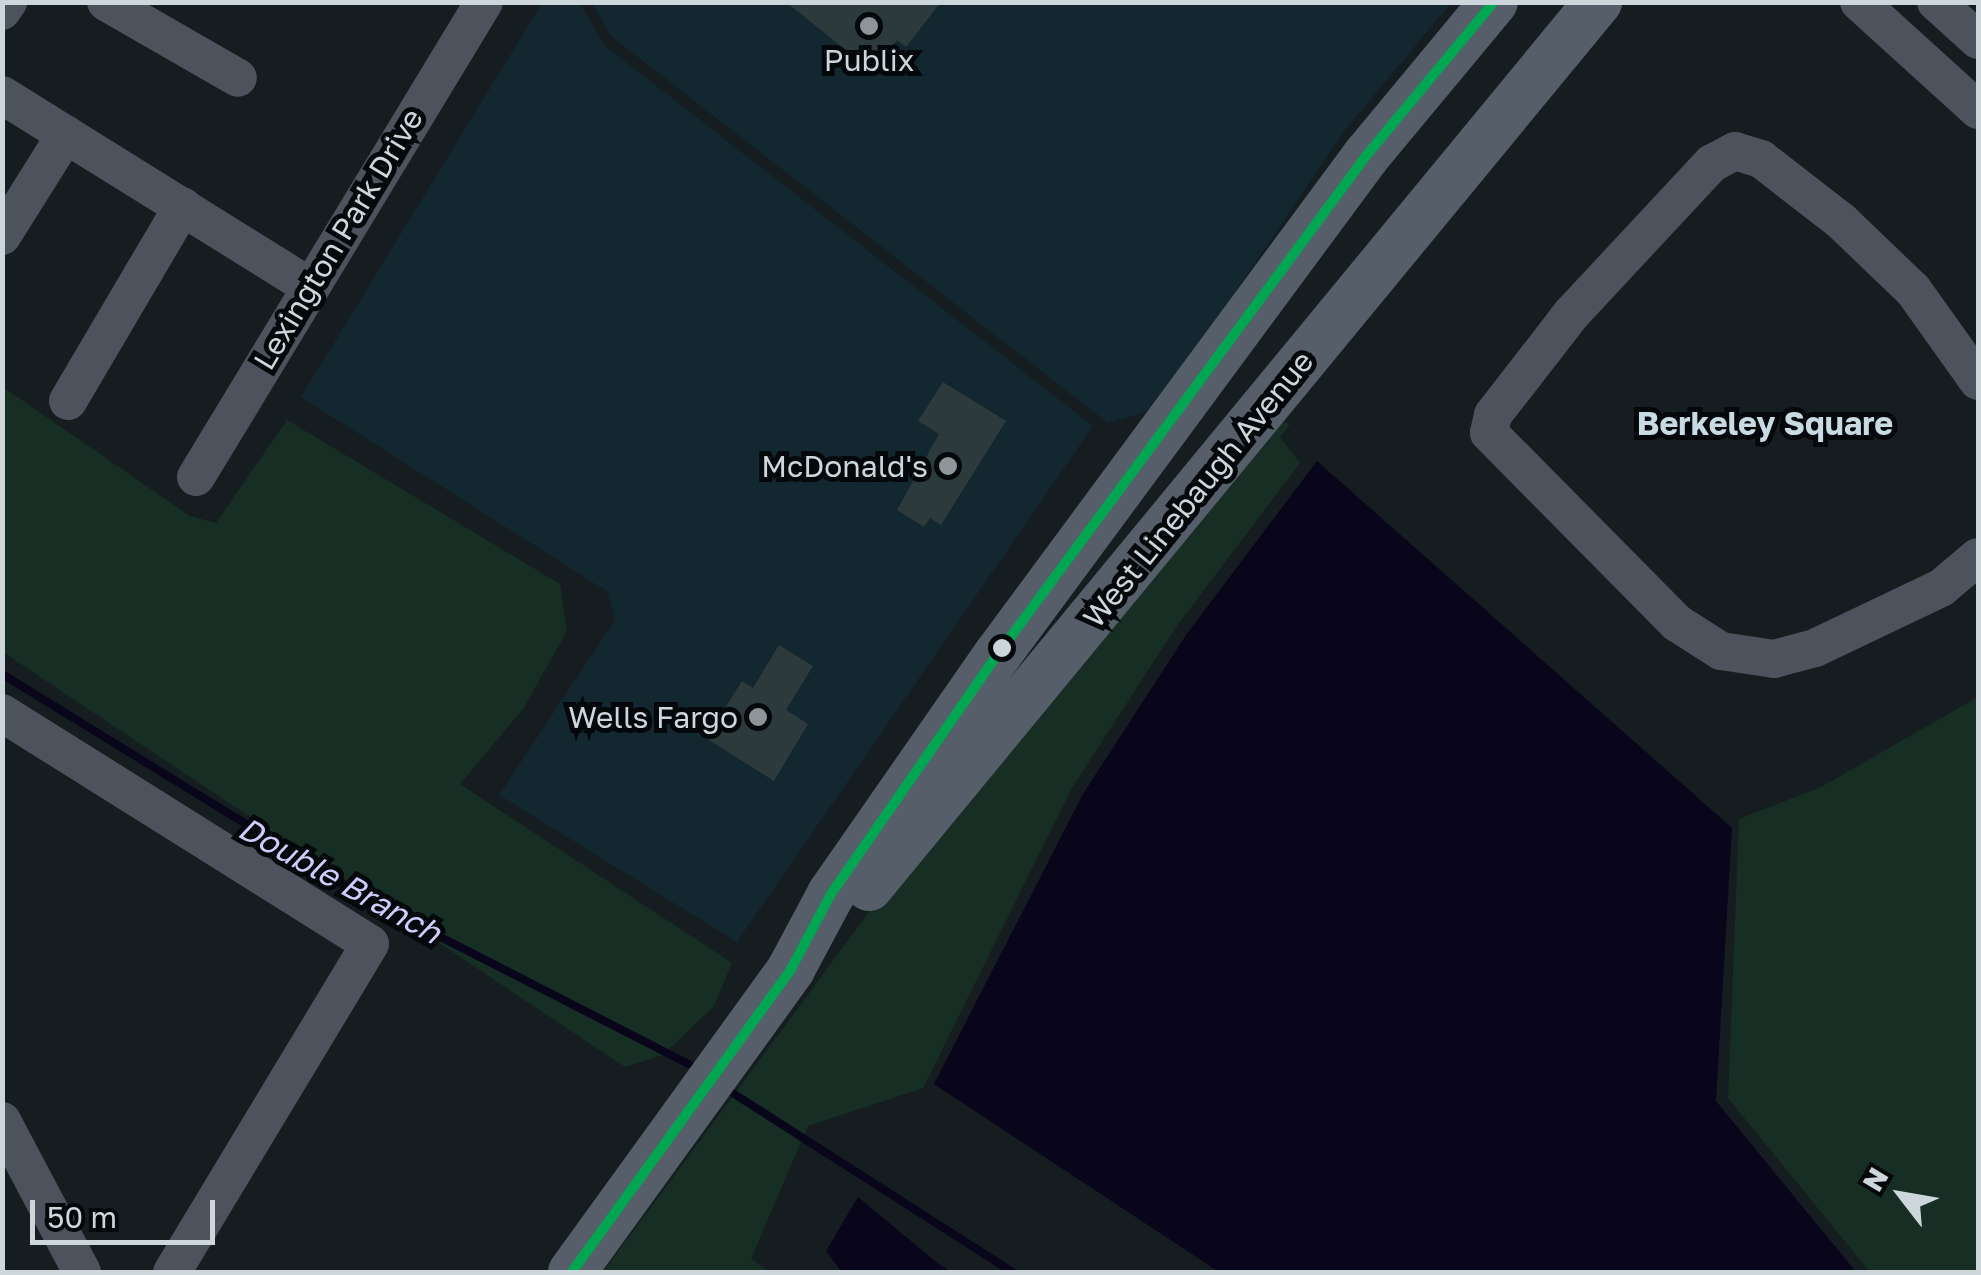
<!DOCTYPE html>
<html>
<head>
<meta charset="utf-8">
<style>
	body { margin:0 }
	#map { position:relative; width:1981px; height:1275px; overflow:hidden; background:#151d20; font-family:"Golos Text",sans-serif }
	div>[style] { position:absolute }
	.built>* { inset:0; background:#12272f }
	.green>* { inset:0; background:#162e23 }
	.water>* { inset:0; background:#09051b }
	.stream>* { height:8px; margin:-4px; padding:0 4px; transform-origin:4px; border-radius:4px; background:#09051b }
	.building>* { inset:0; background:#2d3a3b }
	.minor>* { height:38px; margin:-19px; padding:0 19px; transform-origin:19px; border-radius:19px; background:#4c535c }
	.major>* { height:48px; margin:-24px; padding:0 24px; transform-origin:24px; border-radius:24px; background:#555e69 }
	.bus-1>* { height:10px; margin:-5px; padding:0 5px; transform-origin:5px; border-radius:5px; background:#00a651 }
	.dots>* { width:28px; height:28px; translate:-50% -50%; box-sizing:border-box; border:5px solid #04080a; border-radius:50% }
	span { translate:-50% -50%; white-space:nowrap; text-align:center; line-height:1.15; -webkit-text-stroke:10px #04080a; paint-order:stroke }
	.poi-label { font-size:30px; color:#cdd6da }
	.right { translate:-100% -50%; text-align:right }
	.street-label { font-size:30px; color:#cdd6da }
	.neighbourhood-label { font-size:32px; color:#c8dbe3; font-weight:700 }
	.water-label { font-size:32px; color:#d0cdfe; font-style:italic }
	.frame { position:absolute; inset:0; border:5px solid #cdd6da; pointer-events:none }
	.north { position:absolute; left:1851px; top:1145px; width:100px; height:100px; -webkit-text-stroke:8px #04080a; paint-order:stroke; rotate:301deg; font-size:28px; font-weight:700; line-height:40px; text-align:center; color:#cdd6da }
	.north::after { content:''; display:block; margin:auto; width:35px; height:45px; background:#cdd6da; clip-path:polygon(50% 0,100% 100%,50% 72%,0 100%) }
	.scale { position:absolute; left:30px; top:1200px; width:185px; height:45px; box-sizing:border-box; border:5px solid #cdd6da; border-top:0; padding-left:12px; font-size:30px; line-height:35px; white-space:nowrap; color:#cdd6da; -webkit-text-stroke:8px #04080a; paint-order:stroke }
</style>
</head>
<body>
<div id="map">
	<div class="built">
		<div style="clip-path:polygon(579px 2px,604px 45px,1093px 426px,737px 942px,499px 795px,615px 620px,608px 592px,301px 397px,542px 3px)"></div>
		<div style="clip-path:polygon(592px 3px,1451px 3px,1345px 130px,1156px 409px,1108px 423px,611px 36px)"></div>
	</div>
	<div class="green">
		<div style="clip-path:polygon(3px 387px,190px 516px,216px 523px,287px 420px,560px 584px,567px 631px,523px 709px,460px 784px,732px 963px,714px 1006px,663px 1055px,625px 1067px,3px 652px)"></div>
		<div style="clip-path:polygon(1279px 421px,1290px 424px,1280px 437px,1300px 463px,1176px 627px,1072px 788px,923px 1088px,808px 1126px,751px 1259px,769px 1272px,603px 1272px,880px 897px)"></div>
		<div style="clip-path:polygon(1978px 697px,1978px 1272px,1870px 1272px,1728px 1098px,1739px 819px,1821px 787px)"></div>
	</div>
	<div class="water">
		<div style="clip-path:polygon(1317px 461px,1732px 828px,1716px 1101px,1856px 1272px,1219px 1272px,934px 1084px,1083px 794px,1186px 635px)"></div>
		<div style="clip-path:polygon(858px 1197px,940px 1265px,952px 1272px,842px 1272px,826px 1251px)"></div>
	</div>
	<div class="stream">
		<div style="left:2px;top:674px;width:437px;rotate:31.6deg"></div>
		<div style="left:374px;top:903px;width:355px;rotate:27.1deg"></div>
		<div style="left:731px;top:1092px;width:334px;rotate:32.6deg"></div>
	</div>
	<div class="building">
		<div style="clip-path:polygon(786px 2px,941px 2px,906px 47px,897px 40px,872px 71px)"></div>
		<div style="clip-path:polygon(943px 382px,1006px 421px,941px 525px,930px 518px,924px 527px,897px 510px,939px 434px,918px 421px)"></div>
		<div style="clip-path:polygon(779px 645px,813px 666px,786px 710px,808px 724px,774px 781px,706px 738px,742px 681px,753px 688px)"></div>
	</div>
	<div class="minor">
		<div style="left:106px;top:2px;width:152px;rotate:29.9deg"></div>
		<div style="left:1859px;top:2px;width:161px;rotate:42.2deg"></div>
		<div style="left:1936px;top:2px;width:57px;rotate:42.1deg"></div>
		<div style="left:2px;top:11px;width:11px;rotate:-56deg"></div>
		<div style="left:2px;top:95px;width:362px;rotate:31.9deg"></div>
		<div style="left:2px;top:236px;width:120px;rotate:-57.9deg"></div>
		<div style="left:1978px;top:381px;width:112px;rotate:-125.5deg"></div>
		<div style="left:1913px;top:290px;width:100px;rotate:-136.2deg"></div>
		<div style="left:1841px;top:221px;width:101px;rotate:-142.2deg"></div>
		<div style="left:1761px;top:159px;width:27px;rotate:-163deg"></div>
		<div style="left:1735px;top:151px;width:26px;rotate:152deg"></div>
		<div style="left:1712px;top:163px;width:205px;rotate:133deg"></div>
		<div style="left:1572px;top:313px;width:129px;rotate:127.8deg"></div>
		<div style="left:1493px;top:415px;width:18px;rotate:103deg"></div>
		<div style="left:1489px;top:433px;width:267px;rotate:45.3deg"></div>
		<div style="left:1677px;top:623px;width:52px;rotate:32.5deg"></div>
		<div style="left:1721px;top:651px;width:54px;rotate:8.6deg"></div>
		<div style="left:1774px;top:659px;width:42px;rotate:-15deg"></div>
		<div style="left:1815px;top:648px;width:140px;rotate:-25.5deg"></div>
		<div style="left:1941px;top:588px;width:48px;rotate:-40deg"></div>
		<div style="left:68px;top:401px;width:226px;rotate:-59.5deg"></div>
		<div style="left:196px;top:477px;width:555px;rotate:-58.77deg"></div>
		<div style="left:2px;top:713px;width:434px;rotate:32.1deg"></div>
		<div style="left:370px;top:944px;width:383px;rotate:121.1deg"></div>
		<div style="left:2px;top:1121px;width:171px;rotate:62.1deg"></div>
	</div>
	<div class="major">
		<div style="left:869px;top:887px;width:1147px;rotate:-50.52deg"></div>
		<div style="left:572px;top:1272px;width:374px;rotate:-54.1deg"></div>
		<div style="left:791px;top:969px;width:85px;rotate:-61.9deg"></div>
		<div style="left:831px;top:894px;width:292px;rotate:-55.2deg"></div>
		<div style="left:998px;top:654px;width:619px;rotate:-53.54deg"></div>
		<div style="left:1366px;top:156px;width:200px;rotate:-50.3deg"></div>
	</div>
	<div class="bus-1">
		<div style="left:572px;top:1272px;width:374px;rotate:-54.1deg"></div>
		<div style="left:791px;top:969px;width:85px;rotate:-61.9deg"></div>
		<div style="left:831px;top:894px;width:292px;rotate:-55.2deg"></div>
		<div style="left:998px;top:654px;width:619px;rotate:-53.54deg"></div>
		<div style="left:1366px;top:156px;width:200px;rotate:-50.3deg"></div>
	</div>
	<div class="dots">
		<div style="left:869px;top:26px;background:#8d9599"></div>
		<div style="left:948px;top:466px;background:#8d9599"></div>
		<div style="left:1002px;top:648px;background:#cdd6da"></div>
		<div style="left:758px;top:717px;background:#8d9599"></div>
	</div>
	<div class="poi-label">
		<span style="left:869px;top:60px">Publix</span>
		<span class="right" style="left:928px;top:466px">McDonald's</span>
		<span class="right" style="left:738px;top:717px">Wells Fargo</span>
	</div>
	<div class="street-label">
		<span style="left:338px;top:239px;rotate:-59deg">Lexington Park Drive</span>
		<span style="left:1198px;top:489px;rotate:-51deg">West Linebaugh Avenue</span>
	</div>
	<div class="neighbourhood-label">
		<span style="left:1765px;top:423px">Berkeley Square</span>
	</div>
	<div class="water-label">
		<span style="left:340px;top:880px;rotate:29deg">Double Branch</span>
	</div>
	<div class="frame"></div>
	<div class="north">N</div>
	<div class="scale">50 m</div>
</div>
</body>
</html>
